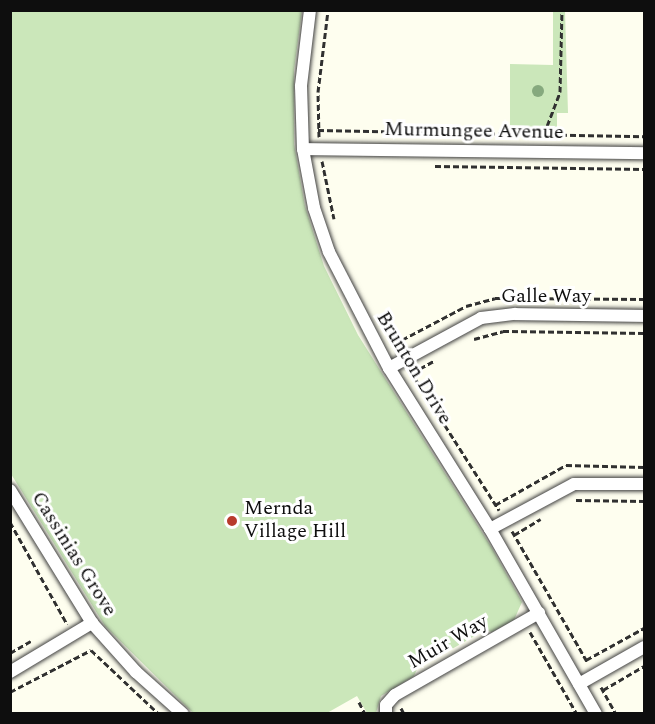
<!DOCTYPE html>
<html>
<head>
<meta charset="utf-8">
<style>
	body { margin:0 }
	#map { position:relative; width:655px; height:724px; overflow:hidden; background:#fefeef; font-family:Spectral,serif }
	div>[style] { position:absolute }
	.green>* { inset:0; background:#cbe7ba }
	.path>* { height:3px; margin-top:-1.5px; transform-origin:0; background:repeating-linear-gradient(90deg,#303030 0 6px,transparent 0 9px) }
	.roads { filter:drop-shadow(0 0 2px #414141) drop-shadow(0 0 2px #414141) }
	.street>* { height:12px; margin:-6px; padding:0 6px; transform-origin:6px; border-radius:6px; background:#fff }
	.trees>* { width:12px; height:12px; margin:-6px; border-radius:50%; background:#86a97e }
	.dots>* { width:16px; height:16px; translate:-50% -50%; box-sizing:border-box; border:3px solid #fff; border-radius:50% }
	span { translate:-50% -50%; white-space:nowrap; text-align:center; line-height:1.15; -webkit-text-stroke:6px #fff; paint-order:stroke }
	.street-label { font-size:20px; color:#0e0e0e }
	.poi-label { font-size:20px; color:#0e0e0e }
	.left { translate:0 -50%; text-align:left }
	.frame { position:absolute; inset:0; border:12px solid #0e0e0e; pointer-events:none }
</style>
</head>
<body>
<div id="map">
	<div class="green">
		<div style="clip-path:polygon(10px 11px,302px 11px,294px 70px,294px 144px,305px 206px,324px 266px,358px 335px,492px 548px,522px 602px,514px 620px,492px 632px,485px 630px,417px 669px,414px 676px,381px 696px,376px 713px,367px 713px,357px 696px,327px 713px,193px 713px,105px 626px,11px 474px)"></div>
		<div style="clip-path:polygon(553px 11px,565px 11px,568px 113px,557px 113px,557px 132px,510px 131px,510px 64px,553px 65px)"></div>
	</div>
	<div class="path">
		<div style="left:318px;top:130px;width:326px;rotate:1.1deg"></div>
		<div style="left:544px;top:134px;width:45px;rotate:-69.1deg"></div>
		<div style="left:560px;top:92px;width:82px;rotate:-88.6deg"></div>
		<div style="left:319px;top:137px;width:45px;rotate:-91.3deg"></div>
		<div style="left:318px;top:92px;width:83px;rotate:-83deg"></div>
		<div style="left:322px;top:161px;width:59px;rotate:78.3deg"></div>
		<div style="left:435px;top:166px;width:209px;rotate:0.8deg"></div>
		<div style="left:474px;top:339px;width:30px;rotate:-15deg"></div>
		<div style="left:503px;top:331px;width:141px;rotate:0.8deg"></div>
		<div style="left:394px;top:344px;width:81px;rotate:-27.8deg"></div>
		<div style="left:466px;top:306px;width:30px;rotate:-15deg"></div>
		<div style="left:495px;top:298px;width:149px;rotate:0.4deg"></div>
		<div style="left:411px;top:372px;width:164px;rotate:57.5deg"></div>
		<div style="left:412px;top:373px;width:25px;rotate:-29deg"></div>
		<div style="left:576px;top:500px;width:68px;rotate:0.8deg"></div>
		<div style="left:495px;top:505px;width:81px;rotate:-29.4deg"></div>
		<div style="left:566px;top:465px;width:78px;rotate:1.5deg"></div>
		<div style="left:10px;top:522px;width:117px;rotate:60.8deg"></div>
		<div style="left:512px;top:531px;width:152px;rotate:60.1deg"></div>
		<div style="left:514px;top:535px;width:31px;rotate:-31deg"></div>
		<div style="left:530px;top:632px;width:95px;rotate:60.2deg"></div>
		<div style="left:10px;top:653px;width:24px;rotate:-30deg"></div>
		<div style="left:586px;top:660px;width:66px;rotate:-28.9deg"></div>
		<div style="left:601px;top:687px;width:31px;rotate:61deg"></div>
		<div style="left:603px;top:690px;width:48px;rotate:-30.3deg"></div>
		<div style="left:10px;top:692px;width:91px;rotate:-27.4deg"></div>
		<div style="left:91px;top:650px;width:93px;rotate:43.3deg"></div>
		<div style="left:359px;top:702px;width:13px;rotate:63deg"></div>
		<div style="left:401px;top:708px;width:7px;rotate:63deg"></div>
	</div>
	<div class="roads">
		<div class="street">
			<div style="left:310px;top:10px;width:77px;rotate:96.8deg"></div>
			<div style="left:301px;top:86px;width:63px;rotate:88.2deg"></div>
			<div style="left:303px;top:149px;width:60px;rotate:79.4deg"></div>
			<div style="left:314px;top:208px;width:46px;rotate:71.2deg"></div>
			<div style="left:329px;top:252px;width:131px;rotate:62.7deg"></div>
			<div style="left:389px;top:368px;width:190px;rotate:57.9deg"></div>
			<div style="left:490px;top:529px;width:213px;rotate:60.2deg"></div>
			<div style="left:303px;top:149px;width:341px;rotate:0.7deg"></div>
			<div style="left:389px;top:368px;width:105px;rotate:-28.5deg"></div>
			<div style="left:481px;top:318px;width:34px;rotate:-7deg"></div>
			<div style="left:515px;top:314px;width:129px;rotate:0.9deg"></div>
			<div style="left:10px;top:490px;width:156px;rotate:58.3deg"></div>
			<div style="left:92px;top:623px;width:66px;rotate:48.1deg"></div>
			<div style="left:136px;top:672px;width:63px;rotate:41.8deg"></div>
			<div style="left:490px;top:529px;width:95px;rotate:-28.2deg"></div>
			<div style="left:574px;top:484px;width:70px"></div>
			<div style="left:10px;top:672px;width:96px;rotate:-30.9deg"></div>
			<div style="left:579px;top:684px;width:75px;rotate:-29.6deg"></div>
			<div style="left:386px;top:714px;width:9px;rotate:-90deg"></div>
			<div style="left:386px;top:705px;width:13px;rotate:-48deg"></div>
			<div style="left:395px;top:695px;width:166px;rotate:-29.7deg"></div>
		</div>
	</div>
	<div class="trees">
		<div style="left:538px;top:91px"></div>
	</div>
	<div class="dots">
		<div style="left:232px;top:521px;background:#b83b2c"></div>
	</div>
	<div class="street-label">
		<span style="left:474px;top:131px;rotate:1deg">Murmungee Avenue</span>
		<span style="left:546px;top:296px">Galle Way</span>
		<span style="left:414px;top:368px;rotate:59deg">Brunton Drive</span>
		<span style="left:74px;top:554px;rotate:58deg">Cassinias Grove</span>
		<span style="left:448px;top:642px;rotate:-30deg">Muir Way</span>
	</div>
	<div class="poi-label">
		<span class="left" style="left:244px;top:520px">Mernda<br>Village Hill</span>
	</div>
	<div class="frame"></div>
</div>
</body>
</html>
